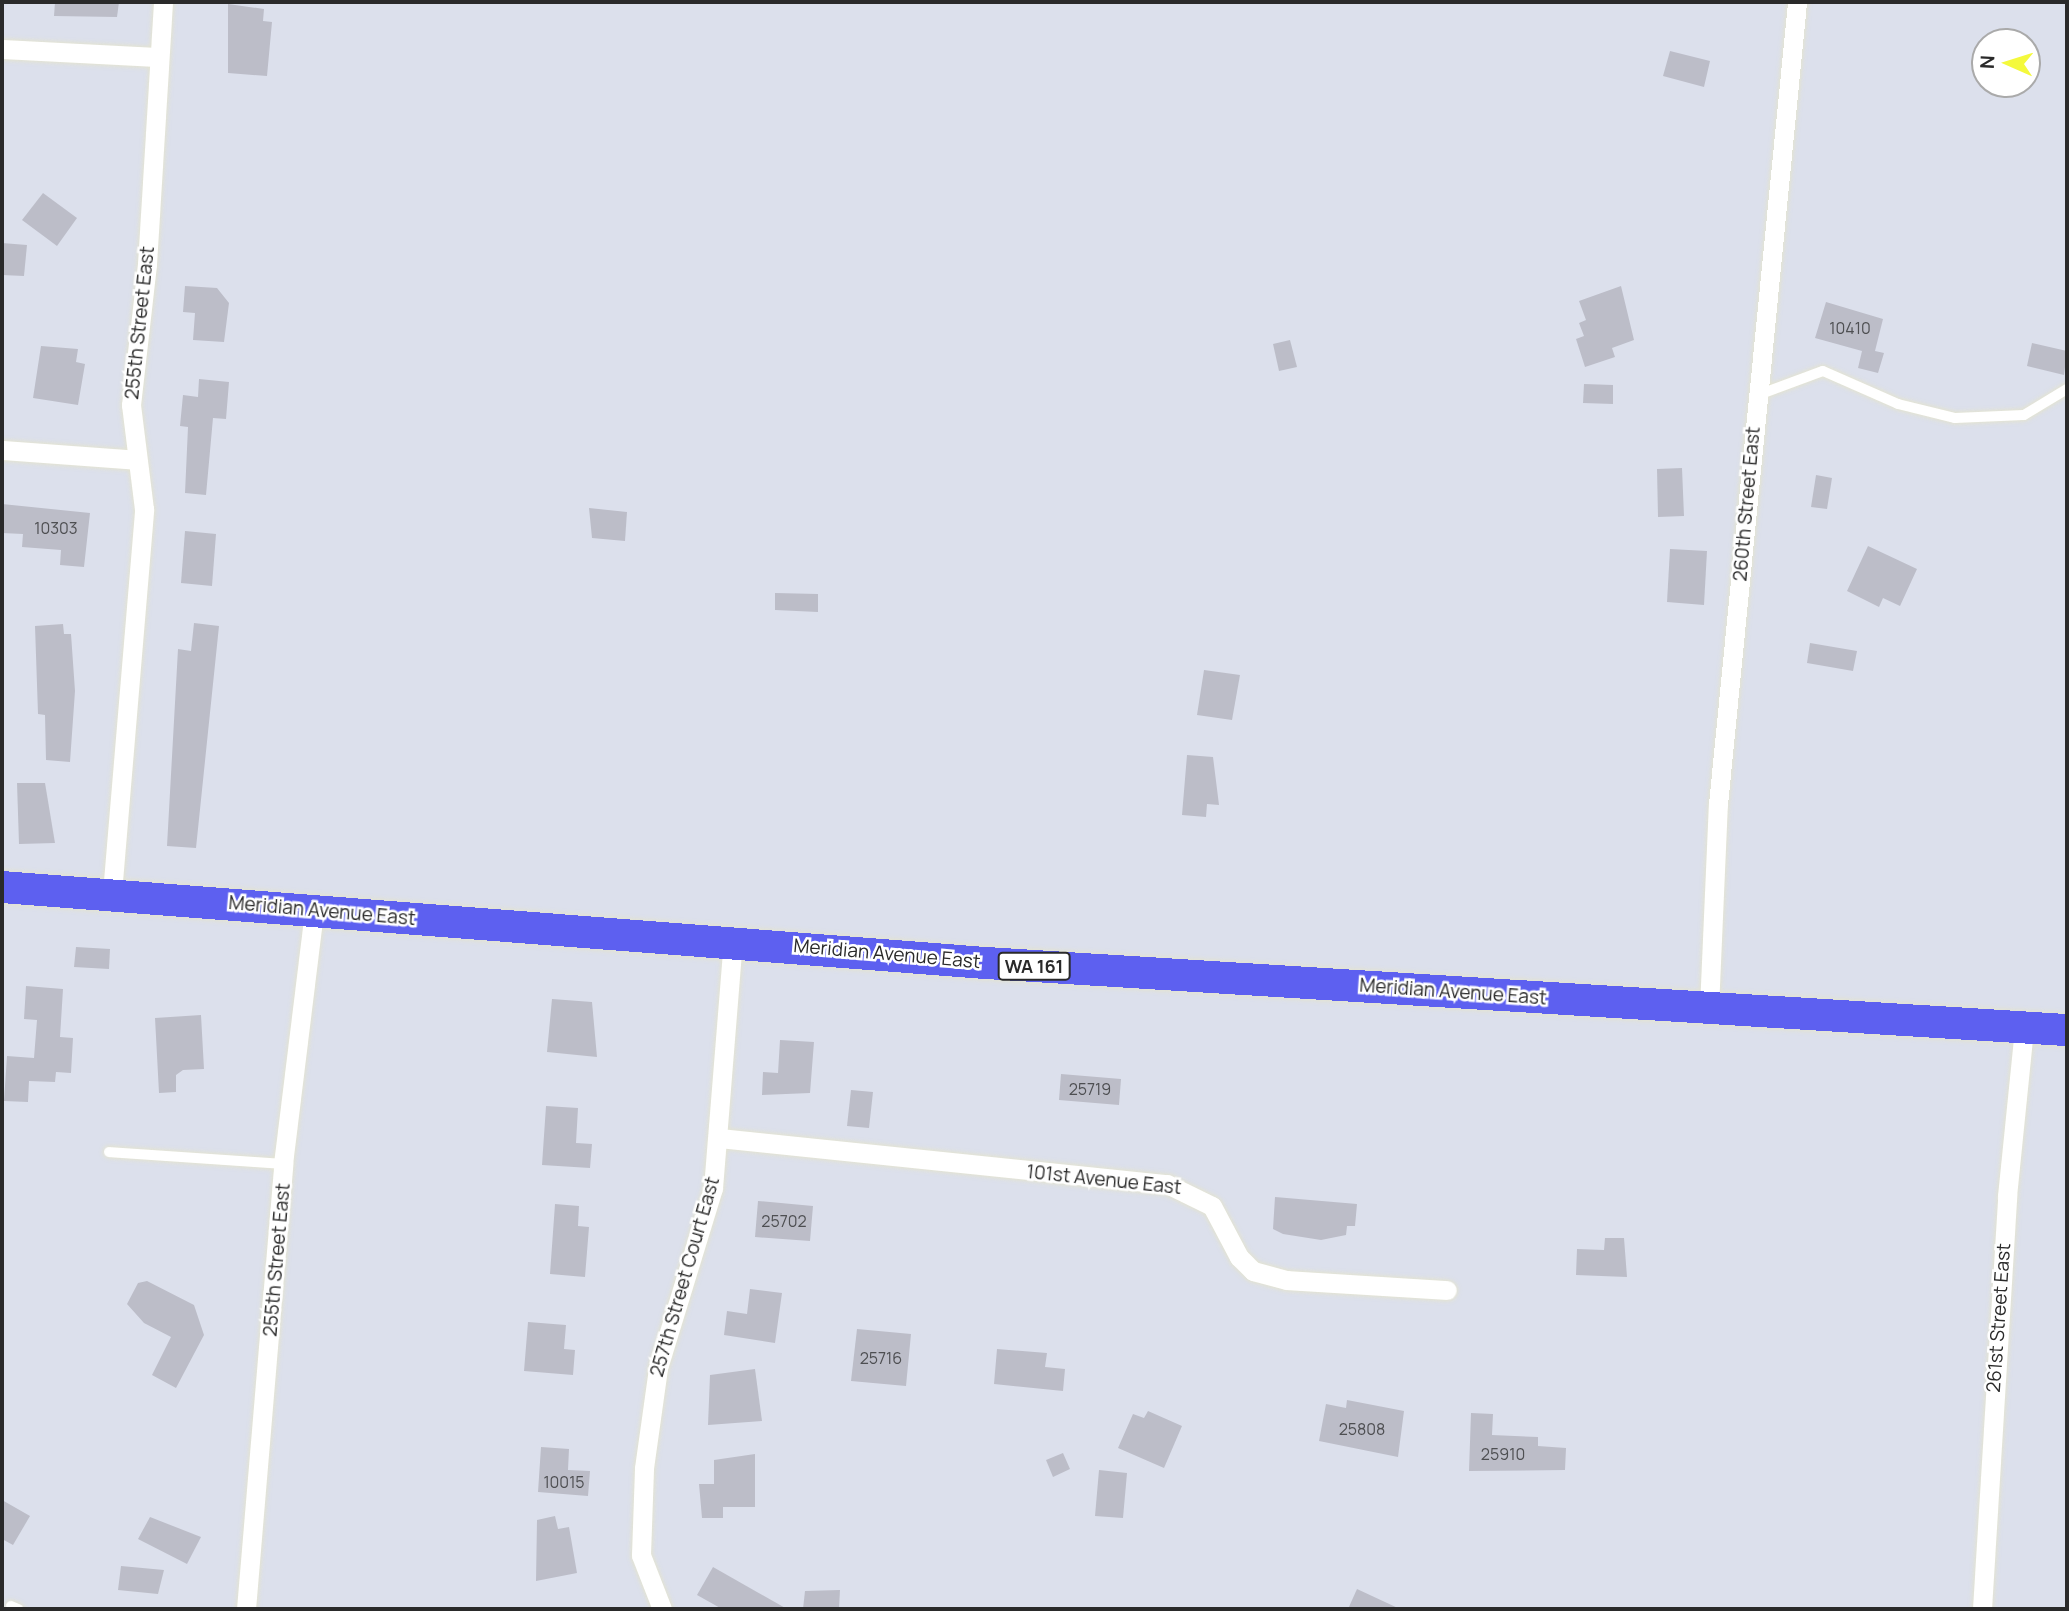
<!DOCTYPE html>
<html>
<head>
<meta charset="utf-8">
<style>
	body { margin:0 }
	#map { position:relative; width:2069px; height:1611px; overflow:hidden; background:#dce0ec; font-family:Manrope,sans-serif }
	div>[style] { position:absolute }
	.building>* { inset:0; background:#bcbdc8 }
	.roads { filter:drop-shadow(0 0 2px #e3e3d2) drop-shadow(0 0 2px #e3e3d2) }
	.lane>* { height:10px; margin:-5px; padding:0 5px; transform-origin:5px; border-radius:5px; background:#fff }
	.street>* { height:19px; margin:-9.5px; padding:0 9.5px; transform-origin:9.5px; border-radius:9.5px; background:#fff }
	.primary>* { height:32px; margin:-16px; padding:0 16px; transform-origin:16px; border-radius:16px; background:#5d60f0 }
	span { translate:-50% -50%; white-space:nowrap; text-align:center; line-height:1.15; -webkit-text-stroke:5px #fff; paint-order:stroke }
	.number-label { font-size:16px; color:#4e4f52 }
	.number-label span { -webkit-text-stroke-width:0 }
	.shield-label span { padding:2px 5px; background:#fff; border:2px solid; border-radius:5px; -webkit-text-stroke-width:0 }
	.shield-label { font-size:18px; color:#2a2a2a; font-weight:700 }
	.street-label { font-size:19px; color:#2a2a2a }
	.frame { position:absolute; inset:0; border:4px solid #2a2a2a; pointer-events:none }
	.north { position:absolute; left:1971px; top:28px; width:70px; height:70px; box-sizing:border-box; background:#fff; border:2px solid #aaa; border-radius:50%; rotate:273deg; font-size:19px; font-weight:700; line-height:28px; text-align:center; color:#2a2a2a }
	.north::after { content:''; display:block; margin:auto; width:24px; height:32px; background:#f4f93c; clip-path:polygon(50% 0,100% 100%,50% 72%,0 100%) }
</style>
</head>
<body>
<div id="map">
	<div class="building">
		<div style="clip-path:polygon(55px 2px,119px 2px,117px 17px,54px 16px)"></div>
		<div style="clip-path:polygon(228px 4px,264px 9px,263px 21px,272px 22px,267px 76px,228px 73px)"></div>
		<div style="clip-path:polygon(1670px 51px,1710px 61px,1704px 87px,1663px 76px)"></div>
		<div style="clip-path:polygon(43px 193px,77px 218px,57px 246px,22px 220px)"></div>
		<div style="clip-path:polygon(2px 243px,27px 245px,24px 276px,2px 275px)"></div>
		<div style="clip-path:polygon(185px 286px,217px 288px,229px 303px,224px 342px,193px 340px,195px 313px,183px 312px)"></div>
		<div style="clip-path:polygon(1621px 286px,1634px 340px,1612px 348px,1615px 357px,1585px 367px,1576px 339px,1584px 336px,1579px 323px,1586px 320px,1579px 301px)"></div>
		<div style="clip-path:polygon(1826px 302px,1883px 319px,1875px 351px,1884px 353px,1878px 373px,1858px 368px,1862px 351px,1815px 338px)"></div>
		<div style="clip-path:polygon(1290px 340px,1297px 367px,1279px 371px,1273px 344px)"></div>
		<div style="clip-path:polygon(2032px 343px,2067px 351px,2064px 375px,2027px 366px)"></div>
		<div style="clip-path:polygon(41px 346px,78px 349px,76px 362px,85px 364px,78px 405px,33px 398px)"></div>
		<div style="clip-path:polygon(199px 379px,229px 382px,226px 419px,213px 418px,206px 495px,185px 493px,188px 427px,180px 426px,183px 395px,198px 397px)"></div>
		<div style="clip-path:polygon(1584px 384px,1613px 385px,1613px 404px,1583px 403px)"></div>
		<div style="clip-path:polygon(1682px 468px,1684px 516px,1658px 517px,1657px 469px)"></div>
		<div style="clip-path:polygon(1816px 475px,1832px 478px,1827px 509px,1811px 507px)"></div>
		<div style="clip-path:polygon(2px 504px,90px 513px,84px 567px,60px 565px,61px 550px,22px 547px,23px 534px,2px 533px)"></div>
		<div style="clip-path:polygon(589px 508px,627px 512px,625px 541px,592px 538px)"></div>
		<div style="clip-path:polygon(185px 531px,216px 534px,212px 586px,181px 583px)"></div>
		<div style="clip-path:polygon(1868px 546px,1917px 569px,1900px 606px,1883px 598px,1879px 607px,1847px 591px)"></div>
		<div style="clip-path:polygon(1670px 549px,1707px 551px,1704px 605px,1667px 602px)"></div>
		<div style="clip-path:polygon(775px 593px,818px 594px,818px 612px,775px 610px)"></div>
		<div style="clip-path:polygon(194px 623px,219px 626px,196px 848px,167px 846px,178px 649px,191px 651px)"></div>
		<div style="clip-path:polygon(63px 624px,64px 634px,71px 634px,75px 691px,70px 762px,46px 760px,45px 715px,38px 714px,35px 626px)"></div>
		<div style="clip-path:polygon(1810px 643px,1857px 651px,1853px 671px,1807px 663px)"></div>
		<div style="clip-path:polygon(1204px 670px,1240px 675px,1232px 720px,1197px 715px)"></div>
		<div style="clip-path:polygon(1187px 755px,1213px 757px,1219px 805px,1207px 804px,1206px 817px,1182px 815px)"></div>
		<div style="clip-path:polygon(17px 783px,45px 783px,55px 843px,19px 844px)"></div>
		<div style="clip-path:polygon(76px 947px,110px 949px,109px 969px,74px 967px)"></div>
		<div style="clip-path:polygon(26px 986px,63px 989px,60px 1037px,73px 1038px,71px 1073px,56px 1072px,55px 1082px,29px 1081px,28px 1102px,4px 1101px,7px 1056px,34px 1058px,37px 1020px,24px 1019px)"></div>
		<div style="clip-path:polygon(552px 999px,592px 1002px,597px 1057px,547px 1052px)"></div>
		<div style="clip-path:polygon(201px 1015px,204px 1069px,183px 1070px,176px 1075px,176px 1092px,159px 1093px,155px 1018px)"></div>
		<div style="clip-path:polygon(780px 1040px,814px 1042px,810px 1093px,762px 1095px,763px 1072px,778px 1073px)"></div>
		<div style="clip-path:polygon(1061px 1074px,1121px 1079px,1119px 1105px,1059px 1100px)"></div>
		<div style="clip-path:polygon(851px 1090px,873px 1092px,869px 1128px,847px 1126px)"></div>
		<div style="clip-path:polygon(546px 1106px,578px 1108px,576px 1143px,592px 1144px,590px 1168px,542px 1165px)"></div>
		<div style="clip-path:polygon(1275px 1197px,1357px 1204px,1355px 1226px,1347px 1226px,1346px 1235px,1321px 1240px,1283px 1234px,1273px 1229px)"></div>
		<div style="clip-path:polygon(758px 1201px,813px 1206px,810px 1241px,755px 1237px)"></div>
		<div style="clip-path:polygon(555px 1204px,579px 1206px,578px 1226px,589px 1227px,585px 1277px,550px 1274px)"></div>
		<div style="clip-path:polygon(1605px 1238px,1624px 1238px,1627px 1277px,1576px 1275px,1577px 1249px,1604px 1250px)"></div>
		<div style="clip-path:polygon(147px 1281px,194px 1305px,204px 1335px,176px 1388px,152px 1375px,171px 1337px,144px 1323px,127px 1304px,138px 1283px)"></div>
		<div style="clip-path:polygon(750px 1289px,782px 1293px,775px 1343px,724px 1335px,727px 1311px,747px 1314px)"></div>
		<div style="clip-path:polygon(528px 1322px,566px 1325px,564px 1349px,575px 1350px,573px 1375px,524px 1371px)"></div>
		<div style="clip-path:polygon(857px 1329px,911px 1334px,906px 1386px,851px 1381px)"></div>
		<div style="clip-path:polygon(997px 1349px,1047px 1353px,1045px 1367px,1065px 1369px,1063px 1391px,994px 1384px)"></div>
		<div style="clip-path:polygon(755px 1369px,762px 1421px,708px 1425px,710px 1375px)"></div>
		<div style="clip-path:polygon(1347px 1400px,1404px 1411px,1398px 1457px,1319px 1441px,1326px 1404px,1346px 1408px)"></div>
		<div style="clip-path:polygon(1148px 1411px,1182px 1426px,1164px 1468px,1118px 1448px,1133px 1414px,1144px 1418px)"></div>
		<div style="clip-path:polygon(1471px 1413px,1493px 1414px,1492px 1435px,1538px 1437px,1538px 1446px,1566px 1448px,1565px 1470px,1469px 1471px)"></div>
		<div style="clip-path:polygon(541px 1447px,569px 1449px,568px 1470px,590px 1471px,588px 1496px,538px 1492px)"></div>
		<div style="clip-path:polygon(1063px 1453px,1070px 1469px,1053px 1477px,1046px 1460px)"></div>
		<div style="clip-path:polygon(755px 1454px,755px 1507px,723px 1507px,723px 1518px,702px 1518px,699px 1484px,714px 1484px,714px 1460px)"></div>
		<div style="clip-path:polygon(1099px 1470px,1127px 1473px,1123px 1518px,1095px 1516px)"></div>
		<div style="clip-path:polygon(2px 1500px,30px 1516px,13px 1545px,2px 1539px)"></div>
		<div style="clip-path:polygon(555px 1516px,558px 1529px,569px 1527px,577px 1573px,536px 1581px,537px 1520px)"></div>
		<div style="clip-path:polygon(150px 1517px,201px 1537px,187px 1564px,138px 1539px)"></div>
		<div style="clip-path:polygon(121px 1566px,164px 1570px,158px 1594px,118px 1590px)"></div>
		<div style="clip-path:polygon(713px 1567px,787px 1609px,722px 1609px,697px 1595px)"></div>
		<div style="clip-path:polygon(1357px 1589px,1400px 1609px,1348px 1609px)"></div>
		<div style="clip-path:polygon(840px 1590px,839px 1609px,803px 1609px,805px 1591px)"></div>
	</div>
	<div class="roads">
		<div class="lane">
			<div style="left:1758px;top:395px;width:69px;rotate:-20.3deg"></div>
			<div style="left:1823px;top:371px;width:82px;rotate:23.7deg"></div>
			<div style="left:1898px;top:404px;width:59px;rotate:13.8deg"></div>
			<div style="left:1955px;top:418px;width:69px;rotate:-2.5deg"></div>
			<div style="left:2024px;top:415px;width:50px;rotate:-31.2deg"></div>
			<div style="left:109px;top:1152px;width:174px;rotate:3.9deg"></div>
			<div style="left:11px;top:1606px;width:8px;rotate:23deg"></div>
		</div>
		<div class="street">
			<div style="left:2px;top:49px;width:155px;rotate:3deg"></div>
			<div style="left:2px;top:450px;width:135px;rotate:4.2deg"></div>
			<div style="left:112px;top:893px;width:385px;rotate:-85.2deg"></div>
			<div style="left:144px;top:509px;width:105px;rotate:-97.1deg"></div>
			<div style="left:131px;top:405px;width:142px;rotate:-83.5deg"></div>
			<div style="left:147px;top:264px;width:262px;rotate:-86.5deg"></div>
			<div style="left:1709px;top:1008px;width:204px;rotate:-87.5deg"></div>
			<div style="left:1718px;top:804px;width:806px;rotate:-84.37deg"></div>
			<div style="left:719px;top:1138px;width:450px;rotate:5.9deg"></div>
			<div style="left:1167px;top:1184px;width:50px;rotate:26.1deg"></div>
			<div style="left:1212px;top:1206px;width:58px;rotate:62.1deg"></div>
			<div style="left:1239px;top:1257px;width:20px;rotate:45deg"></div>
			<div style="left:1253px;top:1271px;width:35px;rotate:15deg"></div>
			<div style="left:1287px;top:1280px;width:160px;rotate:3.6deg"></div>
			<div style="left:246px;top:1609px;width:447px;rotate:-85.2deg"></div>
			<div style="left:283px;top:1164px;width:254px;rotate:-83deg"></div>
			<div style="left:662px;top:1609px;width:58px;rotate:-111.3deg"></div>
			<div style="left:641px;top:1555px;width:87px;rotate:-88deg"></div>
			<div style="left:644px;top:1468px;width:101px;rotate:-82deg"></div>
			<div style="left:658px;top:1368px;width:188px;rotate:-73deg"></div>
			<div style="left:713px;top:1188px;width:249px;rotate:-85.4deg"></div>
			<div style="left:1982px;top:1609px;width:414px;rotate:-86.5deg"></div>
			<div style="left:2007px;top:1196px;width:169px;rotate:-84.2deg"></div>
		</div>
		<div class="primary">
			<div style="left:2px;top:887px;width:987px;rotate:4.42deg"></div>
			<div style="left:986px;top:963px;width:1083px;rotate:3.55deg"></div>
		</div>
	</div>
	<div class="number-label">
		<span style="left:1850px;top:328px">10410</span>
		<span style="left:56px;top:528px">10303</span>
		<span style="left:1090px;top:1089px">25719</span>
		<span style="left:784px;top:1221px">25702</span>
		<span style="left:881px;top:1358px">25716</span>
		<span style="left:1362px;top:1429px">25808</span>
		<span style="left:1503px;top:1454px">25910</span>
		<span style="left:564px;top:1482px">10015</span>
	</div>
	<div class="shield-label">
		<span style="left:1034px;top:966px">WA 161</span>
	</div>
	<div class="street-label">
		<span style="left:140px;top:323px;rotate:-84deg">255th Street East</span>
		<span style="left:1747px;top:504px;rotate:-85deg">260th Street East</span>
		<span style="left:322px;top:911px;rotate:5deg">Meridian Avenue East</span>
		<span style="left:887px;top:954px;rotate:5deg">Meridian Avenue East</span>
		<span style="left:1453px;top:992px;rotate:4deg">Meridian Avenue East</span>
		<span style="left:1104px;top:1180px;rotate:6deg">101st Avenue East</span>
		<span style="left:277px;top:1260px;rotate:-85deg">255th Street East</span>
		<span style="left:685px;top:1277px;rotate:-74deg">257th Street Court East</span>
		<span style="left:1999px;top:1318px;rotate:-86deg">261st Street East</span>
	</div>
	<div class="frame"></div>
	<div class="north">N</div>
</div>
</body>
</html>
